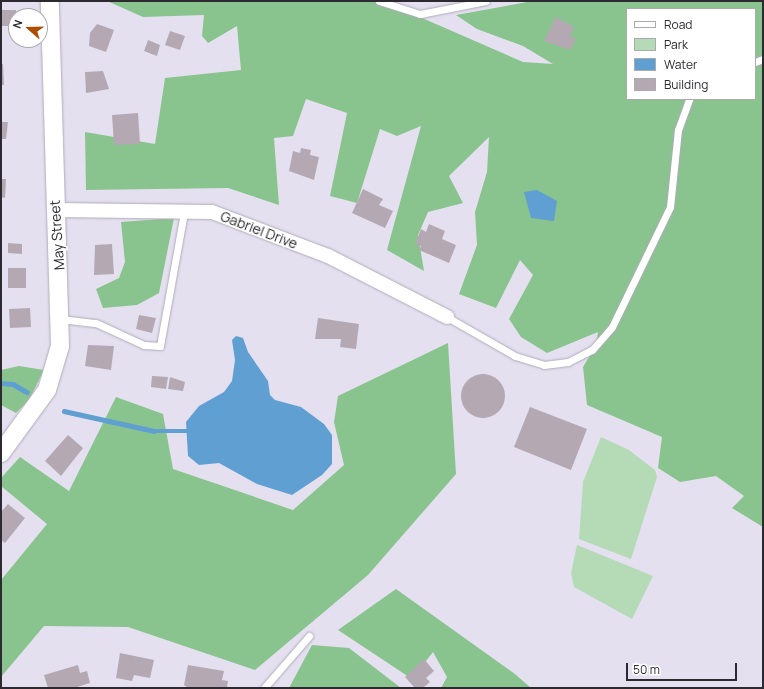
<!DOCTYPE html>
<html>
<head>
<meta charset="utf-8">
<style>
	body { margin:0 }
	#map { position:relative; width:764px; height:689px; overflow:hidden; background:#e4e0f0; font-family:Manrope,sans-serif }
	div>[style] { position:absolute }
	.green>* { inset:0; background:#b4dab6 }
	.forest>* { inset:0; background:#89c48e }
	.water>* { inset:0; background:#609fd1 }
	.stream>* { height:4.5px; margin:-2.25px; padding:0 2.25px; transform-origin:2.25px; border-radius:2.25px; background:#609fd1 }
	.building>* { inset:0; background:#b4a8b3 }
	.round { border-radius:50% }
	.roads { filter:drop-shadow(0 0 1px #afabba) drop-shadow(0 0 1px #afabba) }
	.service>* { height:7px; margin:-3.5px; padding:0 3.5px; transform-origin:3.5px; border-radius:3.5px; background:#fff }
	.minor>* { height:14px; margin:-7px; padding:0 7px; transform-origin:7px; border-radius:7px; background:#fff }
	.tertiary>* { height:18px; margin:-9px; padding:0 9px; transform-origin:9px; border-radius:9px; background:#fff }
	span { translate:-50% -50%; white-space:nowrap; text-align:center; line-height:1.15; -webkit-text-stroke:3px #fff; paint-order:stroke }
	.street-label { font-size:14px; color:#2c2a30 }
	.frame { position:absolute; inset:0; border:2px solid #2c2a30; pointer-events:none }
	.legend { position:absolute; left:626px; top:8px; width:130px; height:92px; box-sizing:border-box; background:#fff; border:1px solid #abaaac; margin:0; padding:5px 7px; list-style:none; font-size:12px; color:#2c2a30 }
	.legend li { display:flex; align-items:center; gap:8px; height:20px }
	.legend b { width:20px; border:1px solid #abaaac }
	.north { position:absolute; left:8px; top:8px; width:40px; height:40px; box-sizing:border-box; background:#fff; border:1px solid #abaaac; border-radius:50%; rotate:290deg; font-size:11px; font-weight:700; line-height:16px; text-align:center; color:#2c2a30 }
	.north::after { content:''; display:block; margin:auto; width:14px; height:18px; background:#ad4e03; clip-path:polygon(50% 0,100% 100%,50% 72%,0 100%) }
	.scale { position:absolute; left:626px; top:663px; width:111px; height:18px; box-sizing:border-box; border:2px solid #2c2a30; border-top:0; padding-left:5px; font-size:12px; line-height:14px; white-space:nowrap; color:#2c2a30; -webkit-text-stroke:3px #fff; paint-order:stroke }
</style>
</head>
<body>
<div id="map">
	<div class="green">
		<div style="clip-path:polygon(601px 437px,629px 450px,655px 470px,657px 477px,631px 559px,579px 539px,583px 482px)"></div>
		<div style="clip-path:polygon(577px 545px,653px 576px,632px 619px,574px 587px,571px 573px)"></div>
	</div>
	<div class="forest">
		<div style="clip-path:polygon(evenodd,107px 1px,383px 1px,523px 62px,553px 64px,523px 46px,477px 29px,456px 15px,533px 1px,763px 1px,763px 527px,732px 508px,744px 496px,716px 476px,680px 482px,658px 468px,662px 437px,587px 405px,583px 367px,596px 345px,598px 332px,547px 353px,521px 337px,509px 319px,533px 275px,520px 260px,496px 308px,459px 294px,477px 245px,475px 212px,487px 172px,489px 137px,449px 176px,463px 203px,428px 212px,418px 235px,424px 271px,387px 250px,421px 126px,397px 136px,380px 129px,357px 203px,330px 196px,347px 113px,306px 99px,293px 136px,274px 138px,279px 205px,228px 188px,86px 190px,85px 132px,155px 144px,165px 78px,241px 70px,237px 26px,208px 43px,202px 36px,204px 15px,143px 17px,107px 1px,627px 9px,755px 9px,755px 99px,627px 99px,627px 9px)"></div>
		<div style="clip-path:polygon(174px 218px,159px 293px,137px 305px,103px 308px,96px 289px,119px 278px,125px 262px,121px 222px)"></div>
		<div style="clip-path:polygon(448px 343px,456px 474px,368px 575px,255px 670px,128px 627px,44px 626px,1px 677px,1px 580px,47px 524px,1px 486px,1px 478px,20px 457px,69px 491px,116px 397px,163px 414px,173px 469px,293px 510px,344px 465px,334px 422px,338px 396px)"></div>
		<div style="clip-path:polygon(19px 366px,44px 370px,29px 400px,16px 413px,1px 405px,1px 370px)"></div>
		<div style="clip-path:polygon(396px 589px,515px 674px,531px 688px,441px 688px,447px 677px,433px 652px,412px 679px,338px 630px)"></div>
		<div style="clip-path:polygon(312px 645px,349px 648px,401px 688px,289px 688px)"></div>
	</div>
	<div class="water">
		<div style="clip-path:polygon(537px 190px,557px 201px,554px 221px,531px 218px,524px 192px)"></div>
		<div style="clip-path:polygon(236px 336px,243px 338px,248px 352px,268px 381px,270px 395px,275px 400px,301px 407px,324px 424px,332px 435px,332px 464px,322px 475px,292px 495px,257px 484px,219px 463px,199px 465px,188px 456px,186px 422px,199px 406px,224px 392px,232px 381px,235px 360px,232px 340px)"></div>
	</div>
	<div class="stream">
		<div style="left:1px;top:383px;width:12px;rotate:5deg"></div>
		<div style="left:13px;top:384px;width:16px;rotate:30deg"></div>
		<div style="left:64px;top:411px;width:92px;rotate:12.5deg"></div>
		<div style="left:154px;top:431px;width:36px"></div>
	</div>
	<div class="building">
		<div style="clip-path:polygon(1px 10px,16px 10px,16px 26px,1px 26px)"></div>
		<div style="clip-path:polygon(556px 17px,574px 27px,570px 36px,576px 39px,570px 50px,544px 41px)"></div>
		<div style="clip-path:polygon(97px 24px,114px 30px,106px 52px,89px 46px,90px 33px)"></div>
		<div style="clip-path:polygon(170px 31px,185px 36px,180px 50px,165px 45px)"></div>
		<div style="clip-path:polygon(148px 40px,160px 45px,157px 56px,144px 51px)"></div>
		<div style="clip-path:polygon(1px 64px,3px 64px,4px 85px,1px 85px)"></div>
		<div style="clip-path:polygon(103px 71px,109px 89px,86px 93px,85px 72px)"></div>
		<div style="clip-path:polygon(138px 113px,140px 144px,114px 145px,112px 115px)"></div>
		<div style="clip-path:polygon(1px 122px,8px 122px,6px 139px,1px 139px)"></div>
		<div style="clip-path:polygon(301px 148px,311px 150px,310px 155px,319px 157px,314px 180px,289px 171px,293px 151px,300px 153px)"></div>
		<div style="clip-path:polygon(1px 179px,6px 179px,5px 198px,1px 197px)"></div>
		<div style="clip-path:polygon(363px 189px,383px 199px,379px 205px,393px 211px,385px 228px,352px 213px)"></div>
		<div style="clip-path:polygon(429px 224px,445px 231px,442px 239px,456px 245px,449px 263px,419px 250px,421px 246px,415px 244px,421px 229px,426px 232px)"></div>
		<div style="clip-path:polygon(8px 243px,22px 244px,22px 254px,8px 253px)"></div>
		<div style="clip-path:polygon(112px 244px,114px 274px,94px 275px,95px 245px)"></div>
		<div style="clip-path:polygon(8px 268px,26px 268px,26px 288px,8px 288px)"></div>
		<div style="clip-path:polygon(30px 308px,31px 327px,10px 328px,9px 309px)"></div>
		<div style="clip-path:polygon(139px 315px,156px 318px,152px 333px,136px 329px)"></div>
		<div style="clip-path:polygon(318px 318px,359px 324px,356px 349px,340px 347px,341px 339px,315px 339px)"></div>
		<div style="clip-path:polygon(88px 345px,114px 346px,111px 370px,85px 366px)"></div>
		<div class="round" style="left:461px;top:374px;width:44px;height:44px"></div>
		<div style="clip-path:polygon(152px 376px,168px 377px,166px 389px,151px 387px)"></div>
		<div style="clip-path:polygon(170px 377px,185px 382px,183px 391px,168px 389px)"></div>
		<div style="clip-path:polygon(530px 407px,587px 429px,571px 470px,514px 447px)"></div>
		<div style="clip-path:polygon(68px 435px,83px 448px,61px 476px,45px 461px)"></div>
		<div style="clip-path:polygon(8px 504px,25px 518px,5px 543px,1px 540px,1px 512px)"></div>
		<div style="clip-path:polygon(120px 653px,154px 660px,150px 678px,134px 675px,132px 681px,116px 678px)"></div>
		<div style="clip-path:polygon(424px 659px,434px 671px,426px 678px,430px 682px,423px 688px,415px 688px,405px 677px)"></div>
		<div style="clip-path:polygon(78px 665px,80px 673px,87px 671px,90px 683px,74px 688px,48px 688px,44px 675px)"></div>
		<div style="clip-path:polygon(188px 665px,224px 671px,222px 680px,228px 681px,227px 688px,188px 688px,184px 685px)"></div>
	</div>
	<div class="roads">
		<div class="service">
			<div style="left:379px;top:1px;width:43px;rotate:17.6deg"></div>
			<div style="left:420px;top:14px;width:67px;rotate:-11.1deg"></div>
			<div style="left:755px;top:62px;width:9px;rotate:-21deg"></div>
			<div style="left:447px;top:317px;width:78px;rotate:29.8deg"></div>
			<div style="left:515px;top:356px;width:30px;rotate:17deg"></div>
			<div style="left:544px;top:365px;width:24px;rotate:-7deg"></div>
			<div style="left:568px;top:362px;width:27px;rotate:-27deg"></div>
			<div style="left:592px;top:350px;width:30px;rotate:-49deg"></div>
			<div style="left:612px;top:327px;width:133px;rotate:-64.2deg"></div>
			<div style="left:670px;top:207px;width:77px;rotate:-84.1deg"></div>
			<div style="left:678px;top:130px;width:33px;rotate:-70deg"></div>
			<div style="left:61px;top:319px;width:35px;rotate:7deg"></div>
			<div style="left:96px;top:323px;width:53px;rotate:24.6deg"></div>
			<div style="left:144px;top:345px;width:16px;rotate:4deg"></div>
			<div style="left:160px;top:346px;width:136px;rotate:-79.8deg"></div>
			<div style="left:264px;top:688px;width:69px;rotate:-49.1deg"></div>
		</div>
		<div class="minor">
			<div style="left:56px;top:210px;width:156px;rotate:0.7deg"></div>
			<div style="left:212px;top:212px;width:124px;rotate:20.8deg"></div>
			<div style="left:328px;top:256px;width:134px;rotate:27.1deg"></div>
		</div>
		<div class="tertiary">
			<div style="left:1px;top:453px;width:78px;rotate:-53.9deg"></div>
			<div style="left:47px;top:390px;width:46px;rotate:-73.5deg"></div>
			<div style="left:60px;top:346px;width:345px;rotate:-91.7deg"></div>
		</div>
	</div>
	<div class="street-label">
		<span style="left:259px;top:230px;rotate:21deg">Gabriel Drive</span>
		<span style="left:57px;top:235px;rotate:-94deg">May Street</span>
	</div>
	<div class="frame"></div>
	<ul class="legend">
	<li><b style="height:5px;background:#fff"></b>Road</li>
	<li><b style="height:11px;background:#b4dab6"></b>Park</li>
	<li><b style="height:11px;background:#609fd1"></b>Water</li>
	<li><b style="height:11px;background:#b4a8b3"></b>Building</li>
	</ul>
	<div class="north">N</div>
	<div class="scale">50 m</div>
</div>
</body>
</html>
